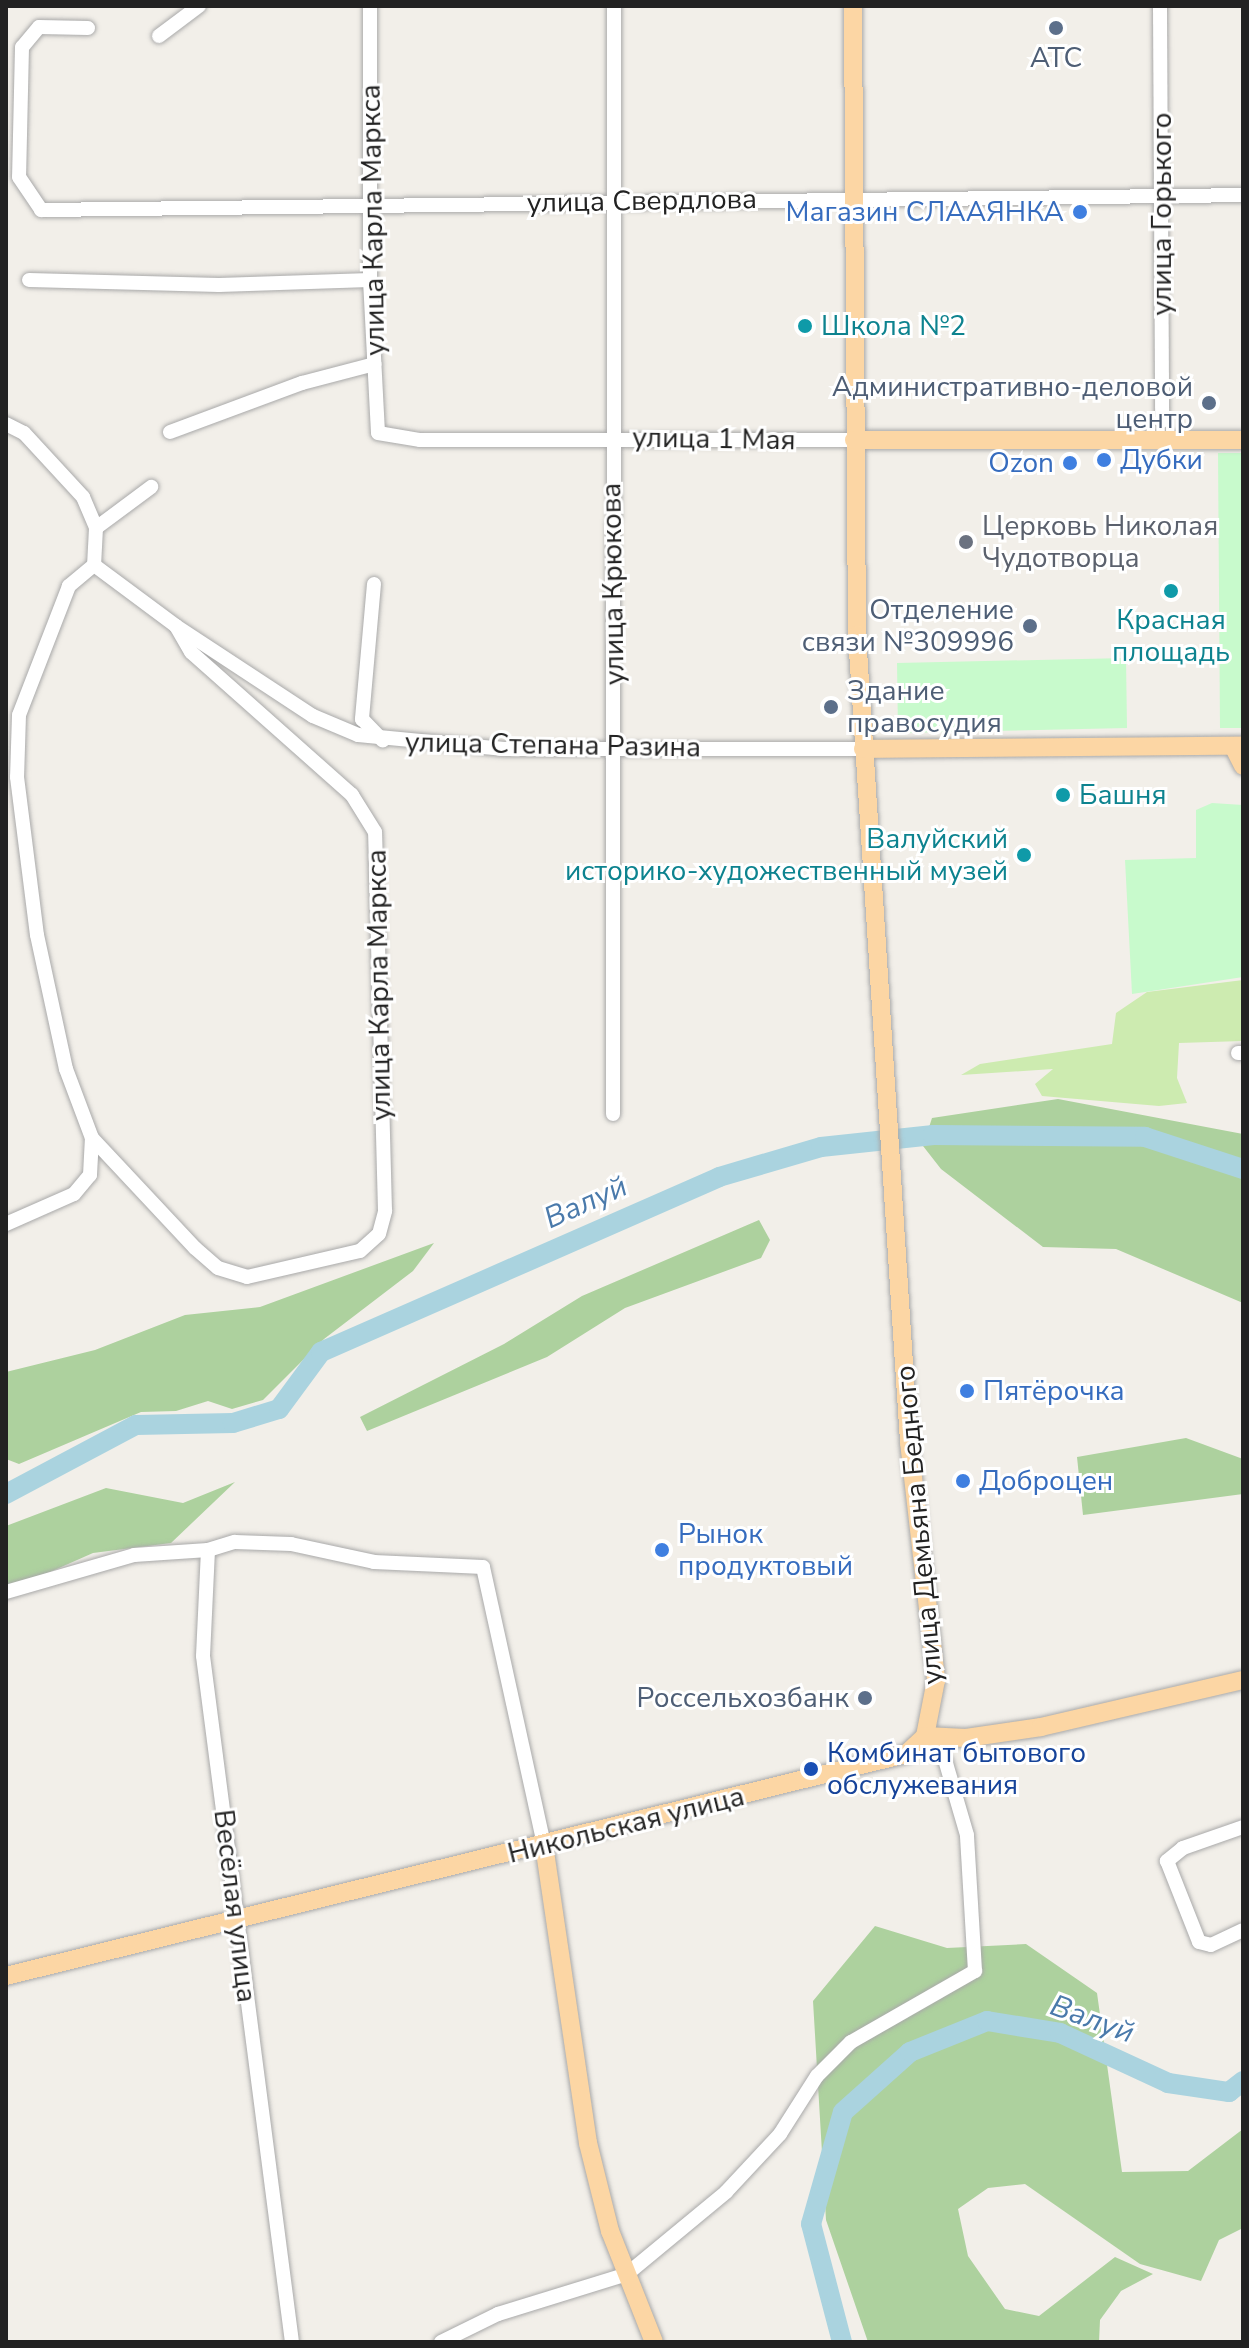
<!DOCTYPE html>
<html>
<head>
<meta charset="utf-8">
<style>
	body { margin:0 }
	#map { position:relative; width:1249px; height:2348px; overflow:hidden; background:#f2efe9; font-family:"Nunito Sans",sans-serif }
	div>[style] { position:absolute }
	.grass>* { inset:0; background:#cdebb0 }
	.forest>* { inset:0; background:#add19e }
	.park>* { inset:0; background:#c8facc }
	.river>* { height:20px; margin:-10px; padding:0 10px; transform-origin:10px; border-radius:10px; background:#aad3df }
	.roads { filter:drop-shadow(0 0 2px #a9a9a9) drop-shadow(0 0 2px #a9a9a9) }
	.minor>* { height:14px; margin:-7px; padding:0 7px; transform-origin:7px; border-radius:7px; background:#fff }
	.major>* { height:18px; margin:-9px; padding:0 9px; transform-origin:9px; border-radius:9px; background:#fcd6a4 }
	.dots>* { width:22px; height:22px; translate:-50% -50%; box-sizing:border-box; border:4px solid #fff; border-radius:50% }
	span { translate:-50% -50%; white-space:nowrap; text-align:center; line-height:1.15; -webkit-text-stroke:6px #fff; paint-order:stroke }
	.service-label { font-size:28px; color:#4e5e75 }
	.right { translate:-100% -50%; text-align:right }
	.left { translate:0 -50%; text-align:left }
	.street-label { font-size:28px; color:#222 }
	.shop-label { font-size:28px; color:#366cbe }
	.culture-label { font-size:28px; color:#0d838f }
	.worship-label { font-size:28px; color:#5b616d }
	.transit-label { font-size:28px; color:#164399 }
	.water-label { font-size:30px; color:#4a7aab; font-style:italic }
	.frame { position:absolute; inset:0; border:8px solid #222; pointer-events:none }
</style>
</head>
<body>
<div id="map">
	<div class="grass">
		<div style="clip-path:polygon(1243px 980px,1243px 1041px,1179px 1043px,1177px 1078px,1187px 1103px,1159px 1106px,1042px 1096px,1035px 1084px,1053px 1069px,961px 1075px,980px 1064px,1112px 1044px,1116px 1013px,1147px 992px)"></div>
	</div>
	<div class="forest">
		<div style="clip-path:polygon(1058px 1099px,1243px 1134px,1243px 1303px,1116px 1249px,1043px 1247px,941px 1169px,923px 1146px,932px 1118px)"></div>
		<div style="clip-path:polygon(759px 1220px,770px 1240px,761px 1258px,625px 1308px,547px 1357px,367px 1431px,360px 1417px,504px 1344px,582px 1296px)"></div>
		<div style="clip-path:polygon(434px 1243px,413px 1271px,324px 1339px,263px 1400px,232px 1409px,208px 1401px,176px 1411px,141px 1412px,19px 1464px,6px 1459px,6px 1372px,95px 1350px,185px 1315px,260px 1307px)"></div>
		<div style="clip-path:polygon(1186px 1438px,1243px 1459px,1243px 1494px,1083px 1515px,1077px 1457px)"></div>
		<div style="clip-path:polygon(235px 1482px,171px 1543px,93px 1553px,16px 1587px,6px 1585px,6px 1526px,106px 1488px,183px 1503px)"></div>
		<div style="clip-path:polygon(875px 1926px,947px 1948px,1026px 1944px,1097px 1993px,1122px 2172px,1188px 2171px,1243px 2129px,1243px 2228px,1219px 2240px,1201px 2281px,1140px 2264px,1025px 2184px,988px 2188px,958px 2209px,968px 2256px,1005px 2309px,1039px 2316px,1115px 2257px,1153px 2274px,1121px 2291px,1100px 2320px,1099px 2342px,868px 2342px,826px 2220px,813px 2001px)"></div>
	</div>
	<div class="park">
		<div style="clip-path:polygon(1218px 453px,1243px 453px,1243px 728px,1220px 728px)"></div>
		<div style="clip-path:polygon(1126px 658px,1127px 728px,898px 733px,897px 663px)"></div>
		<div style="clip-path:polygon(1212px 803px,1243px 805px,1243px 977px,1132px 994px,1125px 860px,1196px 858px,1196px 810px)"></div>
	</div>
	<div class="river">
		<div style="left:6px;top:1494px;width:147px;rotate:-28deg"></div>
		<div style="left:136px;top:1425px;width:97px;rotate:-1.2deg"></div>
		<div style="left:233px;top:1423px;width:48px;rotate:-16.9deg"></div>
		<div style="left:279px;top:1409px;width:71px;rotate:-53.6deg"></div>
		<div style="left:321px;top:1352px;width:435px;rotate:-23.7deg"></div>
		<div style="left:719px;top:1177px;width:106px;rotate:-16.4deg"></div>
		<div style="left:821px;top:1147px;width:113px;rotate:-6.1deg"></div>
		<div style="left:933px;top:1135px;width:212px;rotate:0.5deg"></div>
		<div style="left:1145px;top:1137px;width:103px;rotate:18.1deg"></div>
		<div style="left:842px;top:2342px;width:122px;rotate:-104.7deg"></div>
		<div style="left:811px;top:2224px;width:116px;rotate:-74.1deg"></div>
		<div style="left:843px;top:2112px;width:90px;rotate:-41.8deg"></div>
		<div style="left:910px;top:2052px;width:83px;rotate:-21.9deg"></div>
		<div style="left:987px;top:2021px;width:74px;rotate:9.3deg"></div>
		<div style="left:1060px;top:2033px;width:119px;rotate:24.8deg"></div>
		<div style="left:1168px;top:2083px;width:62px;rotate:8.4deg"></div>
		<div style="left:1229px;top:2092px;width:18px;rotate:-38deg"></div>
	</div>
	<div class="roads">
		<div class="minor">
			<div style="left:370px;top:6px;width:274px;rotate:90deg"></div>
			<div style="left:370px;top:280px;width:153px;rotate:87deg"></div>
			<div style="left:378px;top:433px;width:43px;rotate:9.5deg"></div>
			<div style="left:420px;top:440px;width:434px"></div>
			<div style="left:1160px;top:6px;width:415px;rotate:89.7deg"></div>
			<div style="left:88px;top:28px;width:49px;rotate:-178.8deg"></div>
			<div style="left:39px;top:27px;width:26px;rotate:130deg"></div>
			<div style="left:22px;top:47px;width:130px;rotate:91.3deg"></div>
			<div style="left:19px;top:177px;width:40px;rotate:56deg"></div>
			<div style="left:41px;top:210px;width:1202px;rotate:-0.71deg"></div>
			<div style="left:159px;top:36px;width:50px;rotate:-36.9deg"></div>
			<div style="left:29px;top:280px;width:190px;rotate:1.5deg"></div>
			<div style="left:219px;top:285px;width:151px;rotate:-1.9deg"></div>
			<div style="left:6px;top:424px;width:20px;rotate:27deg"></div>
			<div style="left:24px;top:433px;width:87px;rotate:47.3deg"></div>
			<div style="left:83px;top:497px;width:34px;rotate:67deg"></div>
			<div style="left:96px;top:528px;width:37px;rotate:93deg"></div>
			<div style="left:94px;top:565px;width:102px;rotate:36.6deg"></div>
			<div style="left:176px;top:626px;width:164px;rotate:33.3deg"></div>
			<div style="left:313px;top:716px;width:49px;rotate:22.9deg"></div>
			<div style="left:358px;top:735px;width:147px;rotate:5.5deg"></div>
			<div style="left:504px;top:749px;width:359px"></div>
			<div style="left:170px;top:432px;width:141px;rotate:-20.4deg"></div>
			<div style="left:302px;top:383px;width:75px;rotate:-14.6deg"></div>
			<div style="left:96px;top:528px;width:69px;rotate:-36.7deg"></div>
			<div style="left:94px;top:565px;width:33px;rotate:140deg"></div>
			<div style="left:69px;top:586px;width:138px;rotate:111.2deg"></div>
			<div style="left:19px;top:715px;width:62px;rotate:91.8deg"></div>
			<div style="left:17px;top:777px;width:159px;rotate:82.8deg"></div>
			<div style="left:37px;top:935px;width:137px;rotate:77.8deg"></div>
			<div style="left:66px;top:1069px;width:74px;rotate:69.4deg"></div>
			<div style="left:92px;top:1138px;width:151px;rotate:46.9deg"></div>
			<div style="left:195px;top:1248px;width:30px;rotate:41deg"></div>
			<div style="left:218px;top:1268px;width:30px;rotate:17deg"></div>
			<div style="left:247px;top:1277px;width:116px;rotate:-13deg"></div>
			<div style="left:360px;top:1251px;width:25px;rotate:-42deg"></div>
			<div style="left:379px;top:1234px;width:24px;rotate:-75deg"></div>
			<div style="left:385px;top:1211px;width:379px;rotate:-91.5deg"></div>
			<div style="left:375px;top:832px;width:44px;rotate:-121.9deg"></div>
			<div style="left:352px;top:795px;width:215px;rotate:-138.4deg"></div>
			<div style="left:191px;top:652px;width:30px;rotate:-120deg"></div>
			<div style="left:374px;top:584px;width:136px;rotate:95.1deg"></div>
			<div style="left:362px;top:719px;width:30px;rotate:46deg"></div>
			<div style="left:1238px;top:1053px;width:5px"></div>
			<div style="left:613px;top:1114px;width:1108px;rotate:-89.95deg"></div>
			<div style="left:6px;top:1224px;width:74px;rotate:-23.8deg"></div>
			<div style="left:74px;top:1194px;width:25px;rotate:-50deg"></div>
			<div style="left:90px;top:1175px;width:37px;rotate:-87deg"></div>
			<div style="left:208px;top:1550px;width:106px;rotate:92.7deg"></div>
			<div style="left:203px;top:1656px;width:692px;rotate:82.61deg"></div>
			<div style="left:6px;top:1592px;width:133px;rotate:-16.1deg"></div>
			<div style="left:134px;top:1555px;width:74px;rotate:-3.9deg"></div>
			<div style="left:208px;top:1550px;width:28px;rotate:-17deg"></div>
			<div style="left:235px;top:1542px;width:56px;rotate:2deg"></div>
			<div style="left:291px;top:1544px;width:85px;rotate:12.2deg"></div>
			<div style="left:374px;top:1562px;width:109px;rotate:2.6deg"></div>
			<div style="left:483px;top:1567px;width:285px;rotate:77.6deg"></div>
			<div style="left:1243px;top:1827px;width:64px;rotate:160.7deg"></div>
			<div style="left:1183px;top:1848px;width:21px;rotate:141deg"></div>
			<div style="left:1167px;top:1861px;width:87px;rotate:68.4deg"></div>
			<div style="left:1199px;top:1942px;width:12px;rotate:14deg"></div>
			<div style="left:1211px;top:1945px;width:35px;rotate:-25deg"></div>
			<div style="left:441px;top:2342px;width:64px;rotate:-26.2deg"></div>
			<div style="left:498px;top:2314px;width:135px;rotate:-17.2deg"></div>
			<div style="left:627px;top:2274px;width:129px;rotate:-39.6deg"></div>
			<div style="left:726px;top:2192px;width:79px;rotate:-47deg"></div>
			<div style="left:780px;top:2134px;width:69px;rotate:-57.5deg"></div>
			<div style="left:817px;top:2076px;width:48px;rotate:-45deg"></div>
			<div style="left:851px;top:2042px;width:143px;rotate:-29.8deg"></div>
			<div style="left:975px;top:1971px;width:136px;rotate:-93.4deg"></div>
			<div style="left:967px;top:1835px;width:78px;rotate:-106.3deg"></div>
			<div style="left:945px;top:1760px;width:31px;rotate:-130deg"></div>
		</div>
		<div class="major">
			<div style="left:853px;top:6px;width:629px;rotate:89.64deg"></div>
			<div style="left:857px;top:635px;width:809px;rotate:86.31deg"></div>
			<div style="left:909px;top:1442px;width:240px;rotate:83.5deg"></div>
			<div style="left:936px;top:1680px;width:57px;rotate:101.1deg"></div>
			<div style="left:854px;top:440px;width:389px"></div>
			<div style="left:1233px;top:746px;width:22px;rotate:63deg"></div>
			<div style="left:863px;top:749px;width:380px;rotate:-0.5deg"></div>
			<div style="left:544px;top:1845px;width:301px;rotate:81.6deg"></div>
			<div style="left:588px;top:2143px;width:91px;rotate:76deg"></div>
			<div style="left:610px;top:2231px;width:119px;rotate:68.4deg"></div>
			<div style="left:6px;top:1976px;width:927px;rotate:-13.86deg"></div>
			<div style="left:906px;top:1754px;width:26px;rotate:-43deg"></div>
			<div style="left:925px;top:1736px;width:41px;rotate:2.8deg"></div>
			<div style="left:966px;top:1738px;width:76px;rotate:-8.3deg"></div>
			<div style="left:1041px;top:1727px;width:207px;rotate:-13.1deg"></div>
		</div>
	</div>
	<div class="dots">
		<div style="left:1056px;top:28px;background:#5c6f8a"></div>
		<div style="left:1080px;top:212px;background:#3f7fe0"></div>
		<div style="left:805px;top:326px;background:#0f9aa8"></div>
		<div style="left:1209px;top:403px;background:#5c6f8a"></div>
		<div style="left:1104px;top:460px;background:#3f7fe0"></div>
		<div style="left:1070px;top:463px;background:#3f7fe0"></div>
		<div style="left:966px;top:542px;background:#6b7280"></div>
		<div style="left:1171px;top:591px;background:#0f9aa8"></div>
		<div style="left:1030px;top:626px;background:#5c6f8a"></div>
		<div style="left:831px;top:707px;background:#5c6f8a"></div>
		<div style="left:1063px;top:795px;background:#0f9aa8"></div>
		<div style="left:1024px;top:855px;background:#0f9aa8"></div>
		<div style="left:967px;top:1391px;background:#3f7fe0"></div>
		<div style="left:963px;top:1481px;background:#3f7fe0"></div>
		<div style="left:662px;top:1550px;background:#3f7fe0"></div>
		<div style="left:865px;top:1698px;background:#5c6f8a"></div>
		<div style="left:811px;top:1769px;background:#1a4fb4"></div>
	</div>
	<div class="service-label">
		<span style="left:1056px;top:58px">АТС</span>
		<span class="right" style="left:1193px;top:403px">Административно-деловой<br>центр</span>
		<span class="right" style="left:1014px;top:626px">Отделение<br>связи №309996</span>
		<span class="left" style="left:847px;top:707px">Здание<br>правосудия</span>
		<span class="right" style="left:849px;top:1698px">Россельхозбанк</span>
	</div>
	<div class="street-label">
		<span style="left:642px;top:201px;rotate:-1deg">улица Свердлова</span>
		<span style="left:1162px;top:214px;rotate:-90deg">улица Горького</span>
		<span style="left:373px;top:220px;rotate:-91deg">улица Карла Маркса</span>
		<span style="left:714px;top:439px;rotate:1deg">улица 1 Мая</span>
		<span style="left:613px;top:584px;rotate:-91deg">улица Крюкова</span>
		<span style="left:553px;top:745px;rotate:1deg">улица Степана Разина</span>
		<span style="left:379px;top:985px;rotate:-91deg">улица Карла Маркса</span>
		<span style="left:919px;top:1525px;rotate:-95deg">улица Демьяна Бедного</span>
		<span style="left:626px;top:1825px;rotate:-14deg">Никольская улица</span>
		<span style="left:235px;top:1906px;rotate:83deg">Весёлая улица</span>
	</div>
	<div class="shop-label">
		<span class="right" style="left:1064px;top:212px">Магазин СЛААЯНКА</span>
		<span class="left" style="left:1120px;top:460px">Дубки</span>
		<span class="right" style="left:1054px;top:463px">Ozon</span>
		<span class="left" style="left:983px;top:1391px">Пятёрочка</span>
		<span class="left" style="left:979px;top:1481px">Доброцен</span>
		<span class="left" style="left:678px;top:1550px">Рынок<br>продуктовый</span>
	</div>
	<div class="culture-label">
		<span class="left" style="left:821px;top:326px">Школа №2</span>
		<span style="left:1171px;top:636px">Красная<br>площадь</span>
		<span class="left" style="left:1079px;top:795px">Башня</span>
		<span class="right" style="left:1008px;top:855px">Валуйский<br>историко-художественный музей</span>
	</div>
	<div class="worship-label">
		<span class="left" style="left:982px;top:542px">Церковь Николая<br>Чудотворца</span>
	</div>
	<div class="transit-label">
		<span class="left" style="left:827px;top:1769px">Комбинат бытового<br>обслужевания</span>
	</div>
	<div class="water-label">
		<span style="left:586px;top:1203px;rotate:-24deg">Валуй</span>
		<span style="left:1092px;top:2020px;rotate:20deg">Валуй</span>
	</div>
	<div class="frame"></div>
</div>
</body>
</html>
